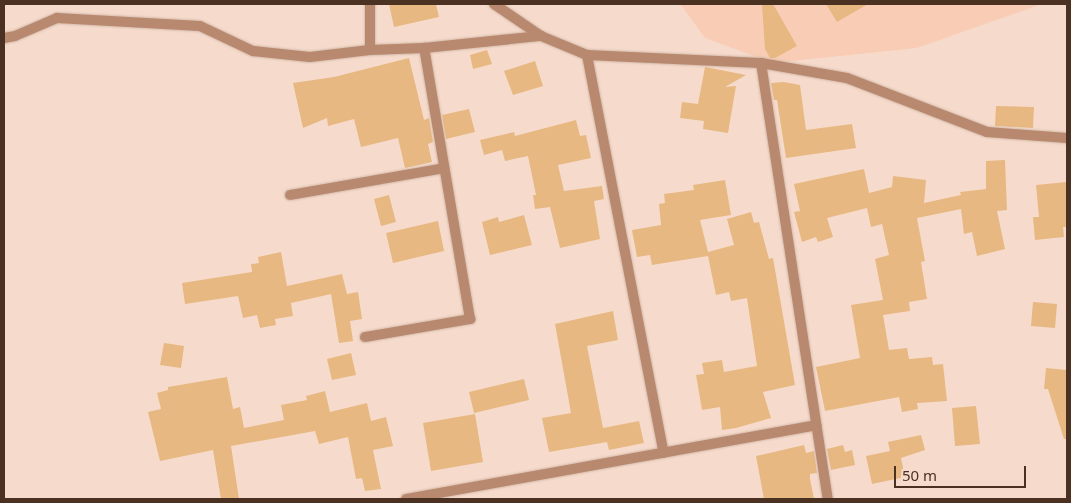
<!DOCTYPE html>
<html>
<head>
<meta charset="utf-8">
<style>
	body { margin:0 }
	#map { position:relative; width:1071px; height:503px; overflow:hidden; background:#f6dbcc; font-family:"Noto Sans",sans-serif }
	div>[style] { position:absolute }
	.built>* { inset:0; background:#f9cdb5 }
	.building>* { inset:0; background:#e7b881 }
	.roads { filter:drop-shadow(0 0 1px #d4b9aa) drop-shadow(0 0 1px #d4b9aa) }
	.minor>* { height:10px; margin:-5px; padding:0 5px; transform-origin:5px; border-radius:5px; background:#b8896e }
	span { translate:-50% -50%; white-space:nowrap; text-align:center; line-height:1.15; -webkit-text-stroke:4.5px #f6dbcc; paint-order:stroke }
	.frame { position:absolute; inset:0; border:5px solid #4a3122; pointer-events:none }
	.scale { position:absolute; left:894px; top:466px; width:132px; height:22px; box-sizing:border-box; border:2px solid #4a3122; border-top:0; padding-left:6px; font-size:15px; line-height:18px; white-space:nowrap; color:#4a3122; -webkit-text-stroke:4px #f6dbcc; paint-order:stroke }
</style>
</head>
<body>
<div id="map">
	<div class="built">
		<div style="clip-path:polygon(680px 4px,1042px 4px,917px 48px,773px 63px,705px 38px)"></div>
	</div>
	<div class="building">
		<div style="clip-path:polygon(389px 4px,436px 4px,439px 17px,394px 27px)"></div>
		<div style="clip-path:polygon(762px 4px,773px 4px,797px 46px,775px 58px,770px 58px,765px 49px)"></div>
		<div style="clip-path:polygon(826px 4px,868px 4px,837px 22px)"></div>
		<div style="clip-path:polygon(487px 50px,492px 64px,473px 69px,470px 55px)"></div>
		<div style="clip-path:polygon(409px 58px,424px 120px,429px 118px,433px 142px,428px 144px,432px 162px,405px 168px,398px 138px,361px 147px,354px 119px,328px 126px,327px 118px,303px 128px,293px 83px,334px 77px)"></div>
		<div style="clip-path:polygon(535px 61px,543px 86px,513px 95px,504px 71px)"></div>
		<div style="clip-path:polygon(705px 67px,746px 75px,725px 87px,736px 86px,728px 133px,703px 129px,704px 121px,680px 118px,682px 102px,698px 104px)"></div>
		<div style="clip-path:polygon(784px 82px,800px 85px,806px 130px,852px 124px,856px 148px,786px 158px,777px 100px,774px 100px,771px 83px)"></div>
		<div style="clip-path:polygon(996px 106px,1034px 107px,1033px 128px,995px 126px)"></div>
		<div style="clip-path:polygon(469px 109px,475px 132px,446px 139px,442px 115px)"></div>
		<div style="clip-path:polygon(576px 120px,580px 136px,586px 135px,591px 158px,558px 165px,564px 191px,602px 186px,604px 199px,594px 201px,600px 239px,560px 248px,550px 207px,535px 209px,533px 195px,536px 195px,528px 156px,505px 161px,502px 150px,484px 155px,480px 140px,514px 132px,515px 136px)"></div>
		<div style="clip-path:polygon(1005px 160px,1007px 210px,997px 211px,1005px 249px,977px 256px,972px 232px,964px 234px,961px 209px,917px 218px,925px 261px,921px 262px,927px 299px,909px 302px,910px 311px,883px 315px,889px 350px,907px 348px,909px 359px,932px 357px,933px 365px,943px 364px,947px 401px,917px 403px,918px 409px,902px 412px,899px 397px,825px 411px,816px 367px,860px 358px,851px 305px,883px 300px,875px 259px,889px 255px,882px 224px,871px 227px,867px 208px,827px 218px,833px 237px,818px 242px,816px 237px,802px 242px,794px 212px,800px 211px,794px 184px,864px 169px,869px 193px,892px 187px,893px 176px,926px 180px,924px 203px,961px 195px,960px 192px,986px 189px,986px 161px)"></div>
		<div style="clip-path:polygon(725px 180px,731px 215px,700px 220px,708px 252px,734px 245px,727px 219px,751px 212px,754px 223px,759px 222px,769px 259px,773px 258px,795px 385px,763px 392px,771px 418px,736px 428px,722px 430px,720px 407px,702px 410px,696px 375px,704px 374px,702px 363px,722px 360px,724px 372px,757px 366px,747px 298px,731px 301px,729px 292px,716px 295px,708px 256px,652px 265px,650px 255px,637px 257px,632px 230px,661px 225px,659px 204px,665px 203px,664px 194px,694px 190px,693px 185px)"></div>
		<div style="clip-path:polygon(1067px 182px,1067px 227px,1063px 227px,1064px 237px,1035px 240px,1033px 217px,1039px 217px,1036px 185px)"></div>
		<div style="clip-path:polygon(389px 195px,396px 222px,381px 226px,374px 199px)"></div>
		<div style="clip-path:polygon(524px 215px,532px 245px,490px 255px,482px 222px,498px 217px,499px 222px)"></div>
		<div style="clip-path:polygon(438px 221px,444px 251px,393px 263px,386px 233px)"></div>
		<div style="clip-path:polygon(281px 252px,287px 286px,342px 274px,347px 294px,358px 292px,362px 319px,350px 321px,353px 341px,339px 343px,331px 294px,291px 303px,293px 316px,275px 319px,276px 325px,260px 328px,257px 315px,243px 318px,238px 296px,185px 304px,182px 283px,252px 272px,251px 264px,259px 263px,258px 257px)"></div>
		<div style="clip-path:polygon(1033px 302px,1057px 304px,1055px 328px,1031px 326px)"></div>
		<div style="clip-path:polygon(613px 311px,618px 340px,587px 346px,603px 428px,639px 421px,644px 443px,609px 450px,607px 442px,549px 452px,542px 418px,571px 413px,555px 324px)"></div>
		<div style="clip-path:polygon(164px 343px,184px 346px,181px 368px,160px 365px)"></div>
		<div style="clip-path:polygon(351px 353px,356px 375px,332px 380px,327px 359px)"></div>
		<div style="clip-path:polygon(1046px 368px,1067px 370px,1067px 439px,1064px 439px,1048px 389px,1044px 389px)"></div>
		<div style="clip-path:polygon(227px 377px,233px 409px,240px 407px,244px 428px,284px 420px,281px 405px,307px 400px,306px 396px,325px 391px,330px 412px,367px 403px,371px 421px,386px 417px,393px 446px,373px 450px,381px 489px,365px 491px,362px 478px,356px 479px,348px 437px,319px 444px,315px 431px,231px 446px,239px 499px,221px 499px,213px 450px,160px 461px,148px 412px,161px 409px,157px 393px,168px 390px,168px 387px)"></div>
		<div style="clip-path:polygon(524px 379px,529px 400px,474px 413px,469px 392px)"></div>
		<div style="clip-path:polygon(976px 406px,980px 444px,955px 446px,952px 408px)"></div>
		<div style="clip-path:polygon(475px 414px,483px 462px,431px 471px,423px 423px)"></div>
		<div style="clip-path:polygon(921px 435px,925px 450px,901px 458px,905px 477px,872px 484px,866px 456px,890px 451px,888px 442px)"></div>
		<div style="clip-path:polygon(804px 445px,806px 453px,814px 451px,817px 473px,810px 474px,810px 479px,814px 499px,764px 499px,756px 456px)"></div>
		<div style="clip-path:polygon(843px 445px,845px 452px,852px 450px,855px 465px,831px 470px,827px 449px)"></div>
	</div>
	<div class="roads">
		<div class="minor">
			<div style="left:370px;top:4px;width:46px;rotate:90deg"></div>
			<div style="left:494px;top:4px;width:57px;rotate:34.2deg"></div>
			<div style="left:4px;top:38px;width:11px;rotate:-10deg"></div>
			<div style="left:15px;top:36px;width:46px;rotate:-23.2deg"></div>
			<div style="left:57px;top:18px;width:143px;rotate:3.2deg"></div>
			<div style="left:200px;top:26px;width:59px;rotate:25.3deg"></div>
			<div style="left:253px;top:51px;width:57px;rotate:6deg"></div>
			<div style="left:310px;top:57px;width:60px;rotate:-6.7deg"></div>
			<div style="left:370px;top:50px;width:54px;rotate:-2.1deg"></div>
			<div style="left:424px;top:48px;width:118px;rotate:-5.9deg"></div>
			<div style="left:541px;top:36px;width:50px;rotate:22.4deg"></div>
			<div style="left:587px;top:55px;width:174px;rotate:2.6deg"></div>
			<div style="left:761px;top:63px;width:87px;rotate:9.9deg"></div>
			<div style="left:847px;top:78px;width:150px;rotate:21.1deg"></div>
			<div style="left:987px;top:132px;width:80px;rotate:4.3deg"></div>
			<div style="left:587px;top:55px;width:405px;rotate:79.1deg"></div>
			<div style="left:761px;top:63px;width:441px;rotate:81.3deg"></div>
			<div style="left:290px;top:195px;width:156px;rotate:-9.9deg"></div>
			<div style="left:365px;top:337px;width:107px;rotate:-9.7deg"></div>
			<div style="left:470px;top:319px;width:275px;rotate:-99.6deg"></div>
			<div style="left:406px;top:499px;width:417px;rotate:-10.2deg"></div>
		</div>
	</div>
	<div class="frame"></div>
	<div class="scale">50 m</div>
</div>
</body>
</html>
